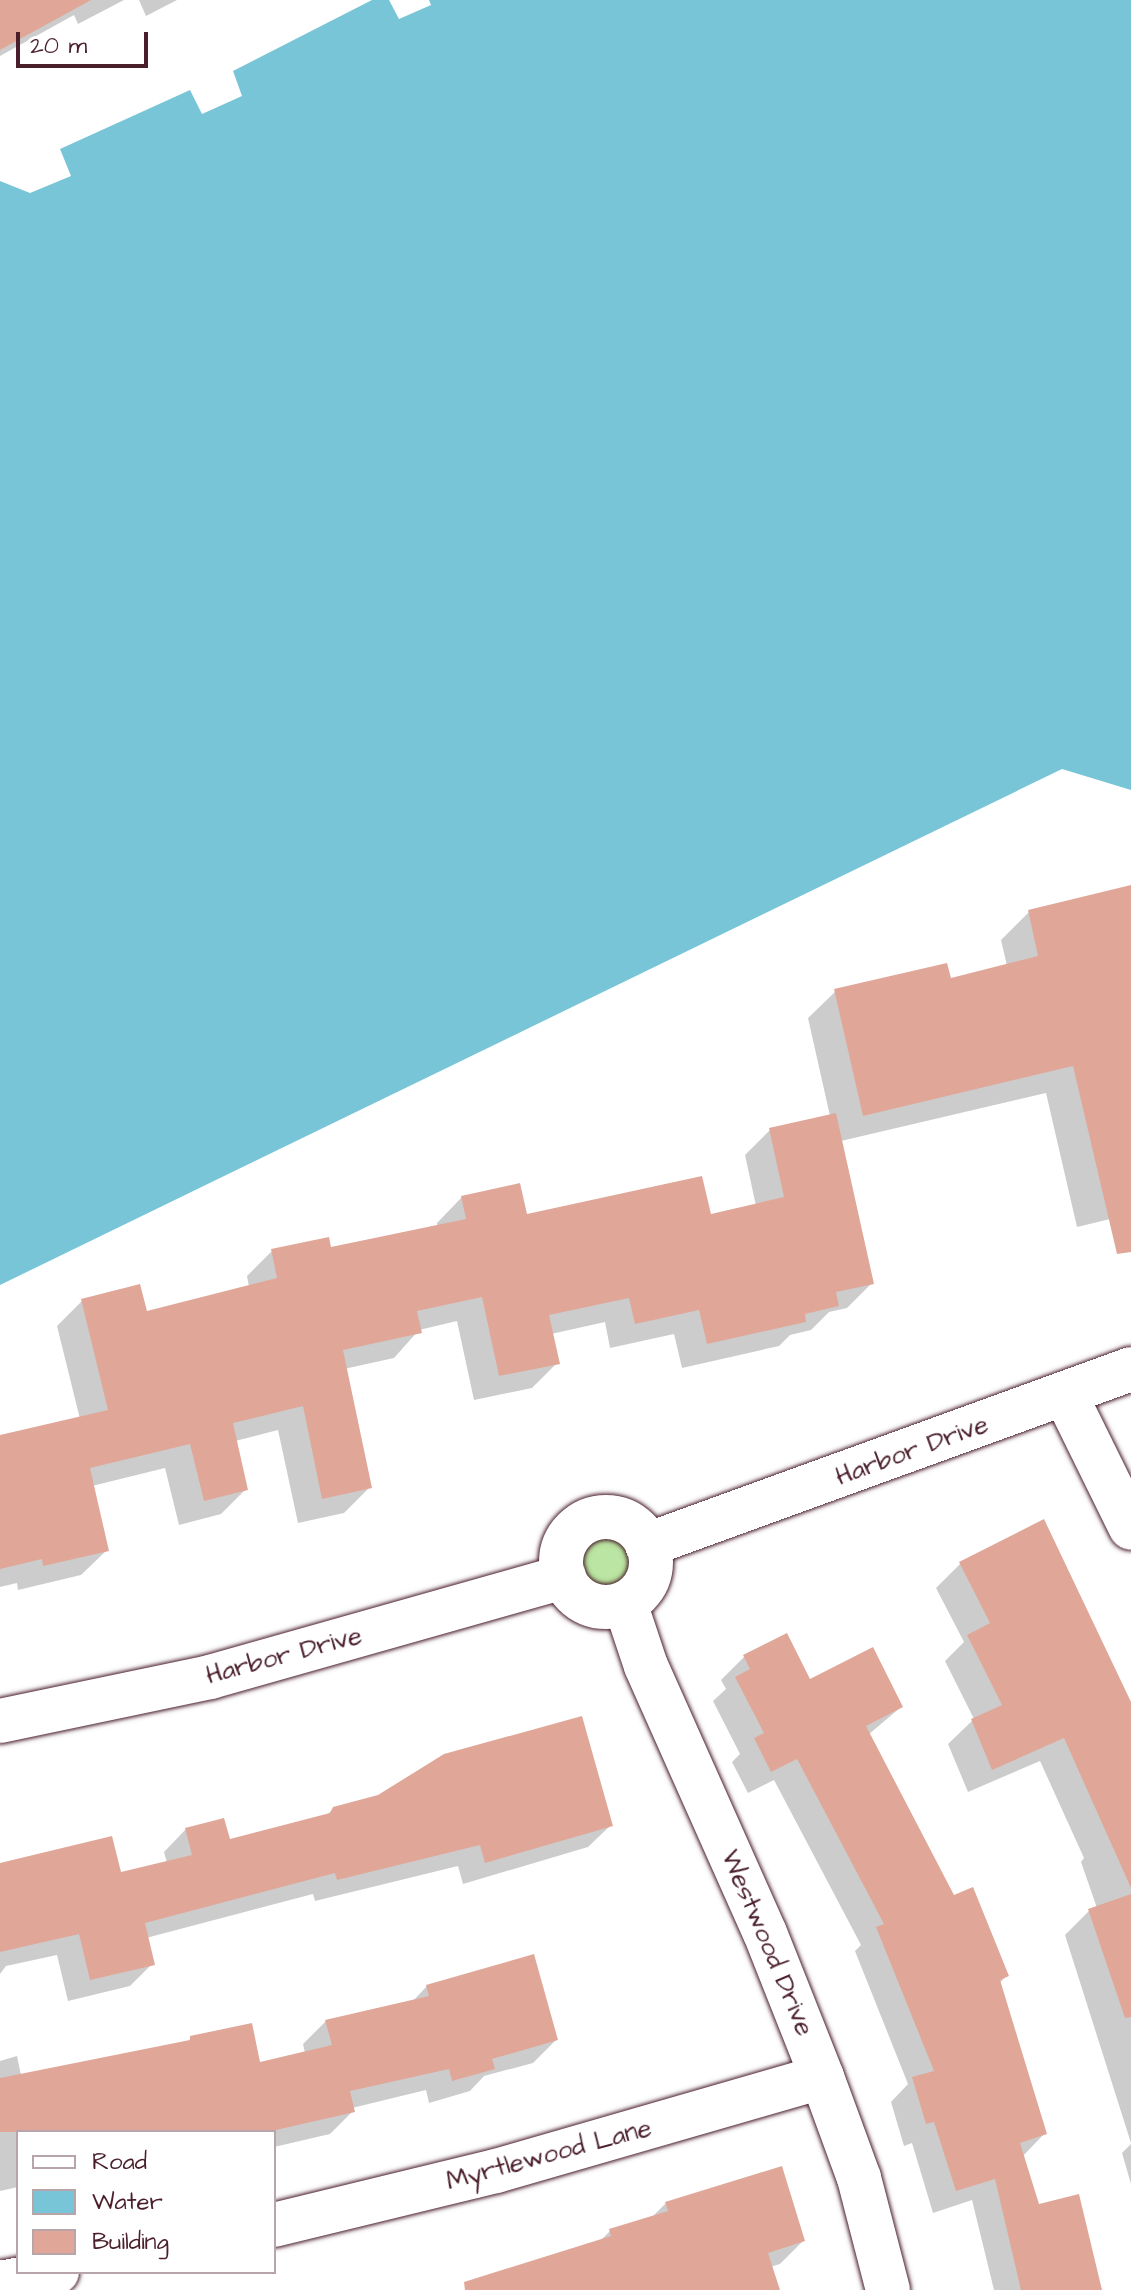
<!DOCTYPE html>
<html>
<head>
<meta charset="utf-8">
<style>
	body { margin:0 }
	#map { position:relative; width:1131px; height:2290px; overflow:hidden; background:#fff; font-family:"Architects Daughter",sans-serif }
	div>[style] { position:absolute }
	.green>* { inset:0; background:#bae5a2 }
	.round { border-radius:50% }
	.water>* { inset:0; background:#79c5d8 }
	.shadow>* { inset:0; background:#0003 }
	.building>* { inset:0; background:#e0a799 }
	.roads { filter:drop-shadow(0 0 2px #4a1f2b) drop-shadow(0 0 2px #4a1f2b) }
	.street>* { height:44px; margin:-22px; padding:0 22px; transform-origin:22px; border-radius:22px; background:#fff }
	.secondary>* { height:44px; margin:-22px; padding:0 22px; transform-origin:22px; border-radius:22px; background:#fff }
	.secondary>.ring { margin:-22px; padding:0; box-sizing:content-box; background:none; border:44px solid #fff; border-radius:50% }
	span { translate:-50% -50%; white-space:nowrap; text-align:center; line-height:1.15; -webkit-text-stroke:8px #fff; paint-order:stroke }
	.street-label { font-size:26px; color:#4a1f2b }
	.legend { position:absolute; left:16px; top:2130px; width:260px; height:144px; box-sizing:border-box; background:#fff; border:2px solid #b7a5aa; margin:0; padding:10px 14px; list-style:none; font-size:24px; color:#4a1f2b }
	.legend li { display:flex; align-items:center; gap:16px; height:40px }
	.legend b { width:40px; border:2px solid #b7a5aa }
	.scale { position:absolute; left:16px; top:32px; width:132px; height:36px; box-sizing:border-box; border:4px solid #4a1f2b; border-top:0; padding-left:10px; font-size:24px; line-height:28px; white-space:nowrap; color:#4a1f2b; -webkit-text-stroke:6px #fff; paint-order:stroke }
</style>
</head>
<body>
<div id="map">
	<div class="green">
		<div class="round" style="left:581px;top:1537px;width:50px;height:50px"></div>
	</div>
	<div class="water">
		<div style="clip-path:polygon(372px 0,389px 0,399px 19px,431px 5px,429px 0,1131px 0,1131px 790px,1062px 769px,0 1285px,0 181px,30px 193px,71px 176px,60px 149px,190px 90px,202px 114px,242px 96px,233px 71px)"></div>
	</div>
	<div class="shadow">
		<div style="clip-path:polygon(0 0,124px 0,78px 24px,74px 15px,0 56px)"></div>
		<div style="clip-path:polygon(139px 0,177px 0,146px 16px)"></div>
		<div style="clip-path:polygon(1131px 887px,1131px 1214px,1077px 1227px,1046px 1093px,841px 1141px,872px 1283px,847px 1308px,829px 1312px,811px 1330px,790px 1335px,779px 1346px,682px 1368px,674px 1334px,610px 1348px,605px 1322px,551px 1334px,557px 1363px,532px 1388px,474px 1400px,457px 1321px,419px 1330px,394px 1358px,344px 1369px,369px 1488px,344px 1513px,298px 1523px,278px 1430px,235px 1441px,246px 1489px,221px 1514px,179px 1525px,165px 1468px,92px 1486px,107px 1550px,81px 1575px,18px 1590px,17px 1583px,0 1587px,0 1437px,80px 1419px,57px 1326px,82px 1301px,145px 1314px,249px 1287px,247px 1276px,272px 1251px,330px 1250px,437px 1227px,437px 1223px,462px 1197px,525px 1216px,709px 1217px,756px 1206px,745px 1155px,770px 1130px,830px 1116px,808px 1018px,836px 991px,950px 981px,1007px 966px,1001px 940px,1029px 912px)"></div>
		<div style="clip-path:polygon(1043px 1521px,1131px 1707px,1131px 2143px,1065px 1935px,1089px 1911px,1097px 1908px,1081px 1862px,1084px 1858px,1040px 1761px,968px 1792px,948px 1744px,974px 1719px,945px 1661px,964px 1642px,936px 1588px,960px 1564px)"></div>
		<div style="clip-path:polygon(744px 1657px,809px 1682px,901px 1707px,868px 1735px,954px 1898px,1007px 1975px,999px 1984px,1045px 2133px,1022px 2157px,1038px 2206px,1100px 2290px,994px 2290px,972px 2200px,933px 2213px,912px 2143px,904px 2146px,891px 2102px,908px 2084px,855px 1951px,861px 1945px,774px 1780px,748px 1793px,732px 1762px,740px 1754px,713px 1701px,726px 1689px,721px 1680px)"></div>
		<div style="clip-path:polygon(334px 1808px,611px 1825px,588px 1847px,463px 1884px,458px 1866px,315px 1901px,313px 1894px,146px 1938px,152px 1964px,130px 1986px,68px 2001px,57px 1955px,6px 1966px,0 1974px,0 1865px,119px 1875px,167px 1863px,164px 1852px,186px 1829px,228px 1842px,326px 1816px)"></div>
		<div style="clip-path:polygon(427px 1986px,556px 2040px,533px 2063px,484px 2076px,470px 2091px,429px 2103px,426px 2090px,352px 2108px,353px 2111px,330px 2134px,274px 2147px,274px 2132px,18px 2132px,18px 2187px,0 2191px,0 2061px,17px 2056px,21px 2075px,186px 2043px,191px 2038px,258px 2065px,305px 2053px,303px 2044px,326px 2021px,412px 2002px)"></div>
		<div style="clip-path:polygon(1131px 2144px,1131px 2184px,1122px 2153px)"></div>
		<div style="clip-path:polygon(666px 2203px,803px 2241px,780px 2264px,770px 2267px,778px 2290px,466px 2290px,599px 2242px,610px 2231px,651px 2218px)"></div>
	</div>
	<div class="building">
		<div style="clip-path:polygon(0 0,91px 0,0 50px)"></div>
		<div style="clip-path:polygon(1131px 885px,1131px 1252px,1117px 1254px,1073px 1066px,863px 1116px,834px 989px,947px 963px,951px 978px,1038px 956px,1028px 910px)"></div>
		<div style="clip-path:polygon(836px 1113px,874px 1284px,836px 1292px,839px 1306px,805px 1314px,806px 1322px,707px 1344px,699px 1310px,635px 1324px,629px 1298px,549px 1315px,560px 1364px,499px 1376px,482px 1297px,417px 1311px,422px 1333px,343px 1350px,372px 1488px,322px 1499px,303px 1406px,233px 1423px,248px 1490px,204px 1501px,190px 1444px,90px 1468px,109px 1551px,43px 1566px,42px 1559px,0 1569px,0 1435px,108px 1410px,81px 1299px,140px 1284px,147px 1311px,277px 1278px,271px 1249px,329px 1237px,331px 1247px,466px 1219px,461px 1196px,520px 1183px,527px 1214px,702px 1176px,711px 1214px,784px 1197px,769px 1128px)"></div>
		<div style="clip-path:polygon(1044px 1519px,1131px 1702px,1131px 1888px,1064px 1738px,992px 1770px,971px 1719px,1002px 1705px,967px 1635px,990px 1623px,959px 1562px)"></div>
		<div style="clip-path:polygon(787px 1633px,810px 1679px,873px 1647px,903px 1707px,866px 1726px,954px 1895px,973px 1887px,1009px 1976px,1000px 1980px,1047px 2134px,1020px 2143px,1039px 2204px,1079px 2194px,1102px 2290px,1021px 2290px,995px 2179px,956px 2191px,934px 2122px,926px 2124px,912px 2077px,934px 2071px,876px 1927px,884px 1924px,797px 1759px,771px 1772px,754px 1738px,764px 1733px,735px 1677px,750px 1669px,743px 1655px)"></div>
		<div style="clip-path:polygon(582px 1716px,613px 1826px,485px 1863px,480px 1845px,337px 1880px,335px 1873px,145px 1923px,155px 1965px,90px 1980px,79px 1934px,0 1952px,0 1863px,112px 1836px,121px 1872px,192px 1855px,185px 1828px,224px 1818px,230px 1839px,330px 1813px,333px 1807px,378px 1795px,444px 1754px)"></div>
		<div style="clip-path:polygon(1131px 1894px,1131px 2017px,1125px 2018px,1088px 1909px)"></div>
		<div style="clip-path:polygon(534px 1954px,558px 2040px,492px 2059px,495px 2069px,452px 2081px,449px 2069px,350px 2091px,355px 2112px,267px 2132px,0 2132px,0 2078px,190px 2040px,190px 2036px,252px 2023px,260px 2062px,332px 2045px,325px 2020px,429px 1996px,426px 1985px)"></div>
		<div style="clip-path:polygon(782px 2166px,805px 2241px,768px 2253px,780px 2290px,465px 2290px,464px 2282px,611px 2236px,609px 2229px,668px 2211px,665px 2202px)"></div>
	</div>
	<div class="roads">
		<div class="street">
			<div style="left:1065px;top:1394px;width:149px;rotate:63.8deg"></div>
			<div style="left:625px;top:1603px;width:66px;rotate:71.6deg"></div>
			<div style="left:646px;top:1666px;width:292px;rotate:66deg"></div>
			<div style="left:765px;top:1933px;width:155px;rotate:68.4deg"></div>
			<div style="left:822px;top:2077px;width:108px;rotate:69.9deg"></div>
			<div style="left:859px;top:2178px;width:116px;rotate:75.5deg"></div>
			<div style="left:274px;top:2225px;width:228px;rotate:-13.7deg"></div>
			<div style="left:496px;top:2171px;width:339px;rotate:-16.1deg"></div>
			<div style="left:0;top:2283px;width:58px;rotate:-10.9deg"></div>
		</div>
		<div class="secondary">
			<div class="ring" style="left:561px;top:1517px;width:46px;height:46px"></div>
			<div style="left:647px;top:1545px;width:515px;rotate:-19.98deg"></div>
			<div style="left:0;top:1721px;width:215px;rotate:-11.8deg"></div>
			<div style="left:210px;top:1677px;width:368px;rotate:-15.8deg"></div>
		</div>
	</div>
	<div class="street-label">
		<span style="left:912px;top:1451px;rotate:-20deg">Harbor Drive</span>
		<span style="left:284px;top:1656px;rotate:-15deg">Harbor Drive</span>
		<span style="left:767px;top:1943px;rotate:67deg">Westwood Drive</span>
		<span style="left:549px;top:2155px;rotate:-15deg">Myrtlewood Lane</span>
	</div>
	<ul class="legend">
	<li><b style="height:10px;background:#fff"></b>Road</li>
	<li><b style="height:22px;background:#79c5d8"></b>Water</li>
	<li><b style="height:22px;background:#e0a799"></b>Building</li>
	</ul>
	<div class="scale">20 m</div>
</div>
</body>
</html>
